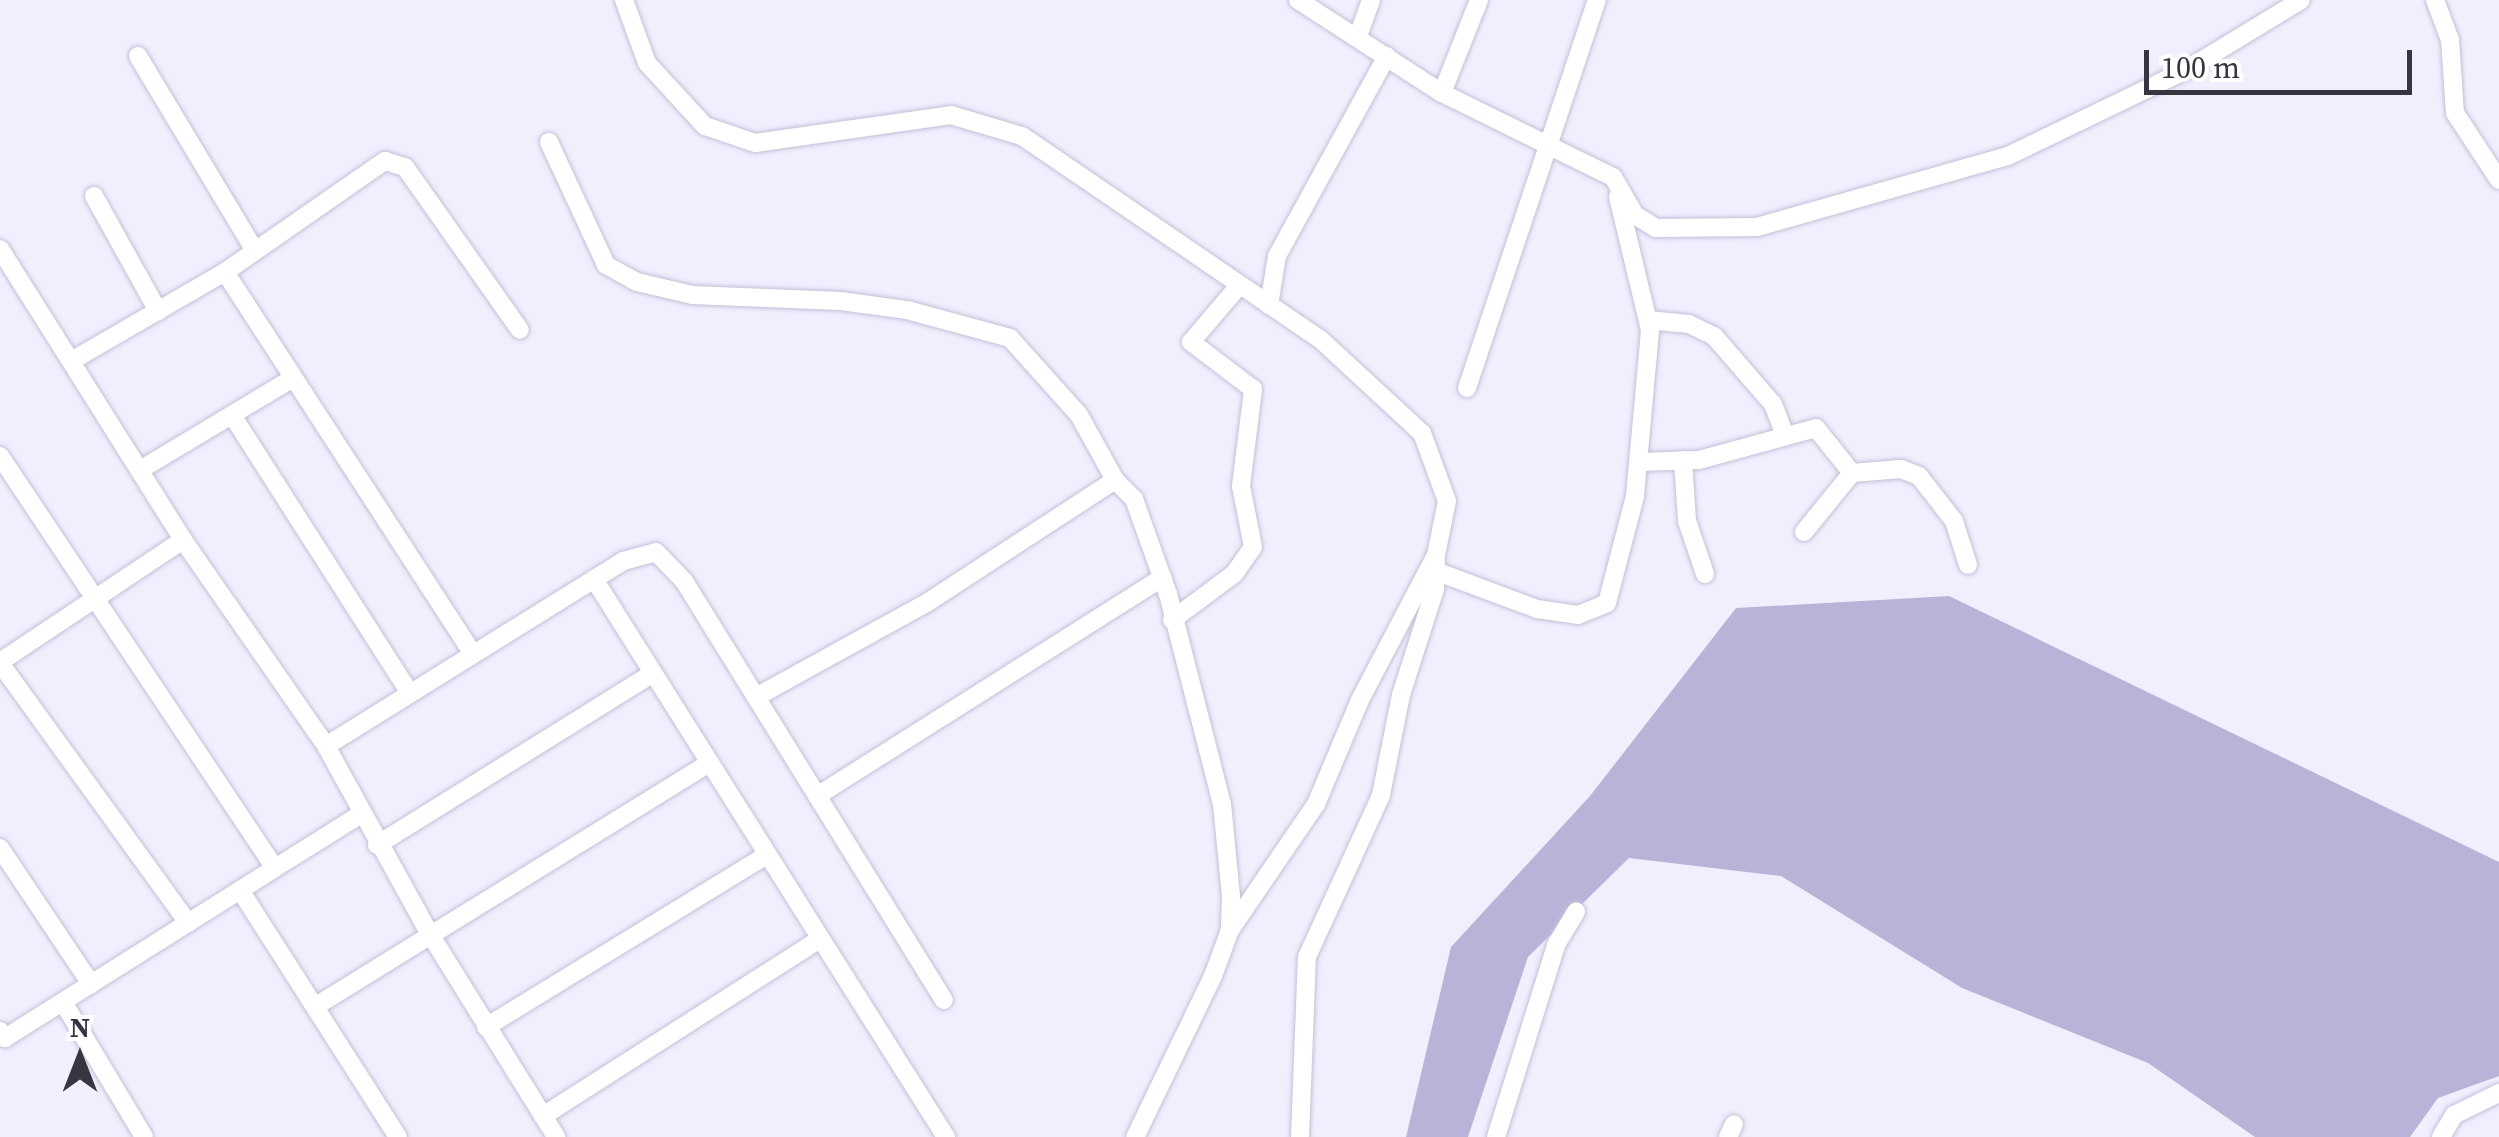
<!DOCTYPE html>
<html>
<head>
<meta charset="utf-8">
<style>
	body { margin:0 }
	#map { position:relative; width:2499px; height:1137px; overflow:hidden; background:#f1effe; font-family:"Source Serif 4",serif }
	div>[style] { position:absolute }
	.forest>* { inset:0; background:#b8b4d8 }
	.roads { filter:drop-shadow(0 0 2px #c3c0d8) drop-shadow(0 0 2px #c3c0d8) }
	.minor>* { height:18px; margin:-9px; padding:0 9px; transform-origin:9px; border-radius:9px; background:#fff }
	span { translate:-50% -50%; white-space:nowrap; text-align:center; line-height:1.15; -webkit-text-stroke:8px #fff; paint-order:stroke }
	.north { position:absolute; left:30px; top:1007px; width:100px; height:100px; -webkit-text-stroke:8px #fff; paint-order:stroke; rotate:0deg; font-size:28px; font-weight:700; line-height:40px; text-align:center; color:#373640 }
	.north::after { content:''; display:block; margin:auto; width:35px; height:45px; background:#373640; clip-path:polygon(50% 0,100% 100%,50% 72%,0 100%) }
	.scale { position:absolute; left:2144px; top:50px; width:268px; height:45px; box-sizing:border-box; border:5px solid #373640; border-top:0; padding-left:12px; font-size:30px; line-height:35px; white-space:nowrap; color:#373640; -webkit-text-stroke:8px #fff; paint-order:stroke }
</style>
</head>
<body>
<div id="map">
	<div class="forest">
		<div style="clip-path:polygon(1949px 596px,2499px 862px,2499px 1076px,2438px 1098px,2410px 1137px,2255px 1137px,2148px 1063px,1962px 988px,1781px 876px,1629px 858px,1528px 957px,1468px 1137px,1406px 1137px,1451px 947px,1590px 796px,1736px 608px)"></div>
	</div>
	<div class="roads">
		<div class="minor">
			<div style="left:624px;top:0;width:67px;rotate:69.9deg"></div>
			<div style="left:647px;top:63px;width:86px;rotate:47.4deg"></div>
			<div style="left:705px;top:126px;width:53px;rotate:18.8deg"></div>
			<div style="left:755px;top:143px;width:198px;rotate:-8.1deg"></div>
			<div style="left:951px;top:115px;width:74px;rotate:16.5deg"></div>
			<div style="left:1022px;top:136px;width:361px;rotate:34.3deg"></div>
			<div style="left:1320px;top:339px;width:139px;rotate:42.7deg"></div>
			<div style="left:1422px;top:433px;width:72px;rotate:69.8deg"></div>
			<div style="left:1447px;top:501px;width:55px;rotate:101.5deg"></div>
			<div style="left:1436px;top:555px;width:164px;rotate:117.7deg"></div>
			<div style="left:1360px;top:700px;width:113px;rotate:112.9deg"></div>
			<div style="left:1316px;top:804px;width:153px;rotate:124.3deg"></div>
			<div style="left:1298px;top:0;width:171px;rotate:32.9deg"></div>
			<div style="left:1442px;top:93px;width:191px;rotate:26.2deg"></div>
			<div style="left:1613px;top:177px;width:44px;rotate:59.9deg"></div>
			<div style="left:1635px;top:215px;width:25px;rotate:32deg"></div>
			<div style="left:1656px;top:228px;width:101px;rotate:-0.6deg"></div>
			<div style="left:1757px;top:227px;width:261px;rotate:-15.8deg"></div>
			<div style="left:2008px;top:156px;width:200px;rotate:-25.8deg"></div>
			<div style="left:2188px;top:69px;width:132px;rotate:-31.4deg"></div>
			<div style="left:2435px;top:0;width:43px;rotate:69.4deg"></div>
			<div style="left:2450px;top:40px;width:73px;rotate:86.1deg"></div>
			<div style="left:2455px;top:113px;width:80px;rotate:56.7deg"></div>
			<div style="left:1358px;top:36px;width:38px;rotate:-70deg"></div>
			<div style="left:138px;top:56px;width:227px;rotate:59deg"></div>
			<div style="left:1442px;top:93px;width:100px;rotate:-68.3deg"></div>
			<div style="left:549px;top:142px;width:136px;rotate:65.1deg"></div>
			<div style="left:606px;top:265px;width:35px;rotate:29deg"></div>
			<div style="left:637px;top:282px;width:57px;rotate:13.3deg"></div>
			<div style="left:692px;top:295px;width:149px;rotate:2.3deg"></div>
			<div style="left:841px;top:301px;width:67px;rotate:7.8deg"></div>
			<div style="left:907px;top:310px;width:107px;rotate:15.2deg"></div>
			<div style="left:1010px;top:338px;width:103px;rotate:48.1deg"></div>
			<div style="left:1079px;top:415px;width:74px;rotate:61deg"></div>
			<div style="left:1115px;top:480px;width:27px;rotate:45deg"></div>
			<div style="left:1134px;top:499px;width:101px;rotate:70.3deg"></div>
			<div style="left:1168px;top:594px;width:217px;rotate:75.6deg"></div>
			<div style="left:1222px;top:804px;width:92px;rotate:84.4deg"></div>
			<div style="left:1231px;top:896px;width:34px;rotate:92deg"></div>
			<div style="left:1230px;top:930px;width:49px;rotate:110.3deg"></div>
			<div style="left:1213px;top:976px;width:179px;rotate:115.8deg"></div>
			<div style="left:94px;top:196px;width:132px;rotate:60.9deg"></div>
			<div style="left:0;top:249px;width:344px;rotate:57.8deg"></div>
			<div style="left:183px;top:540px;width:251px;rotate:55.2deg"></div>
			<div style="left:326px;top:746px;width:211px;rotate:61.1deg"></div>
			<div style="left:428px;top:931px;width:243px;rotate:58.1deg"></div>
			<div style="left:225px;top:272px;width:455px;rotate:57deg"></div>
			<div style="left:1269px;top:305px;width:50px;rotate:-80.7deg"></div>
			<div style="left:1277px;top:256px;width:228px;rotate:-61.2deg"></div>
			<div style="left:1648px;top:320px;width:41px;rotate:5.6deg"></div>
			<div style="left:1689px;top:324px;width:28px;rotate:26deg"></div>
			<div style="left:1714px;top:336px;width:90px;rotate:49.1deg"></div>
			<div style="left:1773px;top:404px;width:30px;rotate:69deg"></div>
			<div style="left:73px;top:360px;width:176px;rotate:-30.1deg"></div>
			<div style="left:225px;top:272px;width:195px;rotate:-34.8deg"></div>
			<div style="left:385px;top:161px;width:21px;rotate:17deg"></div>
			<div style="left:405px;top:167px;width:199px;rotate:54.8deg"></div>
			<div style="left:1467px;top:388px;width:409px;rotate:-71.5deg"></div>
			<div style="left:232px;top:415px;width:330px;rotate:57.4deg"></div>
			<div style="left:0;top:456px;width:495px;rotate:56.3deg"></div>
			<div style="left:275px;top:868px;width:102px;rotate:-32.1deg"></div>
			<div style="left:1683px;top:460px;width:61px;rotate:86.2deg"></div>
			<div style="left:1687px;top:521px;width:56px;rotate:71.2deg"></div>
			<div style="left:1639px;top:462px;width:60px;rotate:-1.9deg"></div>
			<div style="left:1699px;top:460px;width:121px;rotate:-15.3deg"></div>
			<div style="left:1816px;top:428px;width:58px;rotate:51.3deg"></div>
			<div style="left:1852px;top:473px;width:49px;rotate:-4.7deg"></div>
			<div style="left:1901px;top:469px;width:19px;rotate:21deg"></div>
			<div style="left:1919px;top:476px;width:57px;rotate:52.1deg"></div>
			<div style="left:1954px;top:521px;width:46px;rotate:72.3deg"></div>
			<div style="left:140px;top:470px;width:175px;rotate:-31deg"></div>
			<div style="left:1804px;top:532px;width:76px;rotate:-50.9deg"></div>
			<div style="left:1438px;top:572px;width:106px;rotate:20.5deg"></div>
			<div style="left:1537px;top:609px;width:41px;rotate:8.3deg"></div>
			<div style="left:1578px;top:615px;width:31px;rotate:-22deg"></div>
			<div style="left:1607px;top:603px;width:111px;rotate:-75.3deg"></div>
			<div style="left:1635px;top:496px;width:167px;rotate:-84.8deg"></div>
			<div style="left:1650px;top:330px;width:137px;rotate:-103.5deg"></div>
			<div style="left:594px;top:579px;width:660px;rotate:57.76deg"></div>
			<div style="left:1172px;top:620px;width:77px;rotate:-36.6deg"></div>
			<div style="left:1234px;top:574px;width:33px;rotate:-55deg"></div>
			<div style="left:1253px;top:547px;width:62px;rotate:-101.1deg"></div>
			<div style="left:1241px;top:486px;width:98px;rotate:-82.9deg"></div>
			<div style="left:1253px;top:389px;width:78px;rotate:-142.8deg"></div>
			<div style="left:1191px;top:342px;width:71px;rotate:-49.6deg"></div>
			<div style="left:0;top:662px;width:220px;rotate:-33.7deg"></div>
			<div style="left:0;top:663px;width:321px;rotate:54.1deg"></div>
			<div style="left:756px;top:697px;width:196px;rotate:-28.9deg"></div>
			<div style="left:928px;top:602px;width:223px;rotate:-33.1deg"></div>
			<div style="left:326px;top:746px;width:350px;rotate:-31.9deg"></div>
			<div style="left:623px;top:561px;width:34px;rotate:-15deg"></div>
			<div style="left:656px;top:552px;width:40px;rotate:46deg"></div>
			<div style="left:684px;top:581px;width:493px;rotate:58.2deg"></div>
			<div style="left:817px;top:796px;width:409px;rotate:-32.3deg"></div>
			<div style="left:377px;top:845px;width:325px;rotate:-31.9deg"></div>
			<div style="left:0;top:848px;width:164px;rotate:56.2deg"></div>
			<div style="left:240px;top:890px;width:293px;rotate:57.4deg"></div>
			<div style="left:63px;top:1002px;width:157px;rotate:59deg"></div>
			<div style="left:316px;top:1006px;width:463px;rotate:-31.7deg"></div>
			<div style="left:486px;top:1027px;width:329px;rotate:-31.5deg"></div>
			<div style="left:0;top:1031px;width:9px;rotate:54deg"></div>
			<div style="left:5px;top:1038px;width:319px;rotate:-32.2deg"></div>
			<div style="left:543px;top:1116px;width:329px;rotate:-32.6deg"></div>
			<div style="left:1300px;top:1137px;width:180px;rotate:-87.8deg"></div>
			<div style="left:1307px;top:957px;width:178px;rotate:-65.4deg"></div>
			<div style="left:1381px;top:795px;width:102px;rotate:-78.7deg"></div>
			<div style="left:1401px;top:695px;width:111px;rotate:-72.2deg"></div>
			<div style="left:1435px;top:589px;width:28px;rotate:-88deg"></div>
			<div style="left:1496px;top:1137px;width:201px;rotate:-72.6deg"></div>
			<div style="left:1556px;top:945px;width:39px;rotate:-59deg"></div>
			<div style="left:1728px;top:1137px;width:14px;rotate:-65deg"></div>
			<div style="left:2441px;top:1137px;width:26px;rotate:-59deg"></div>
			<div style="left:2454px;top:1115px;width:50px;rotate:-26.1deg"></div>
		</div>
	</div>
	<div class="north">N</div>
	<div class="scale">100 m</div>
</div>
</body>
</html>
